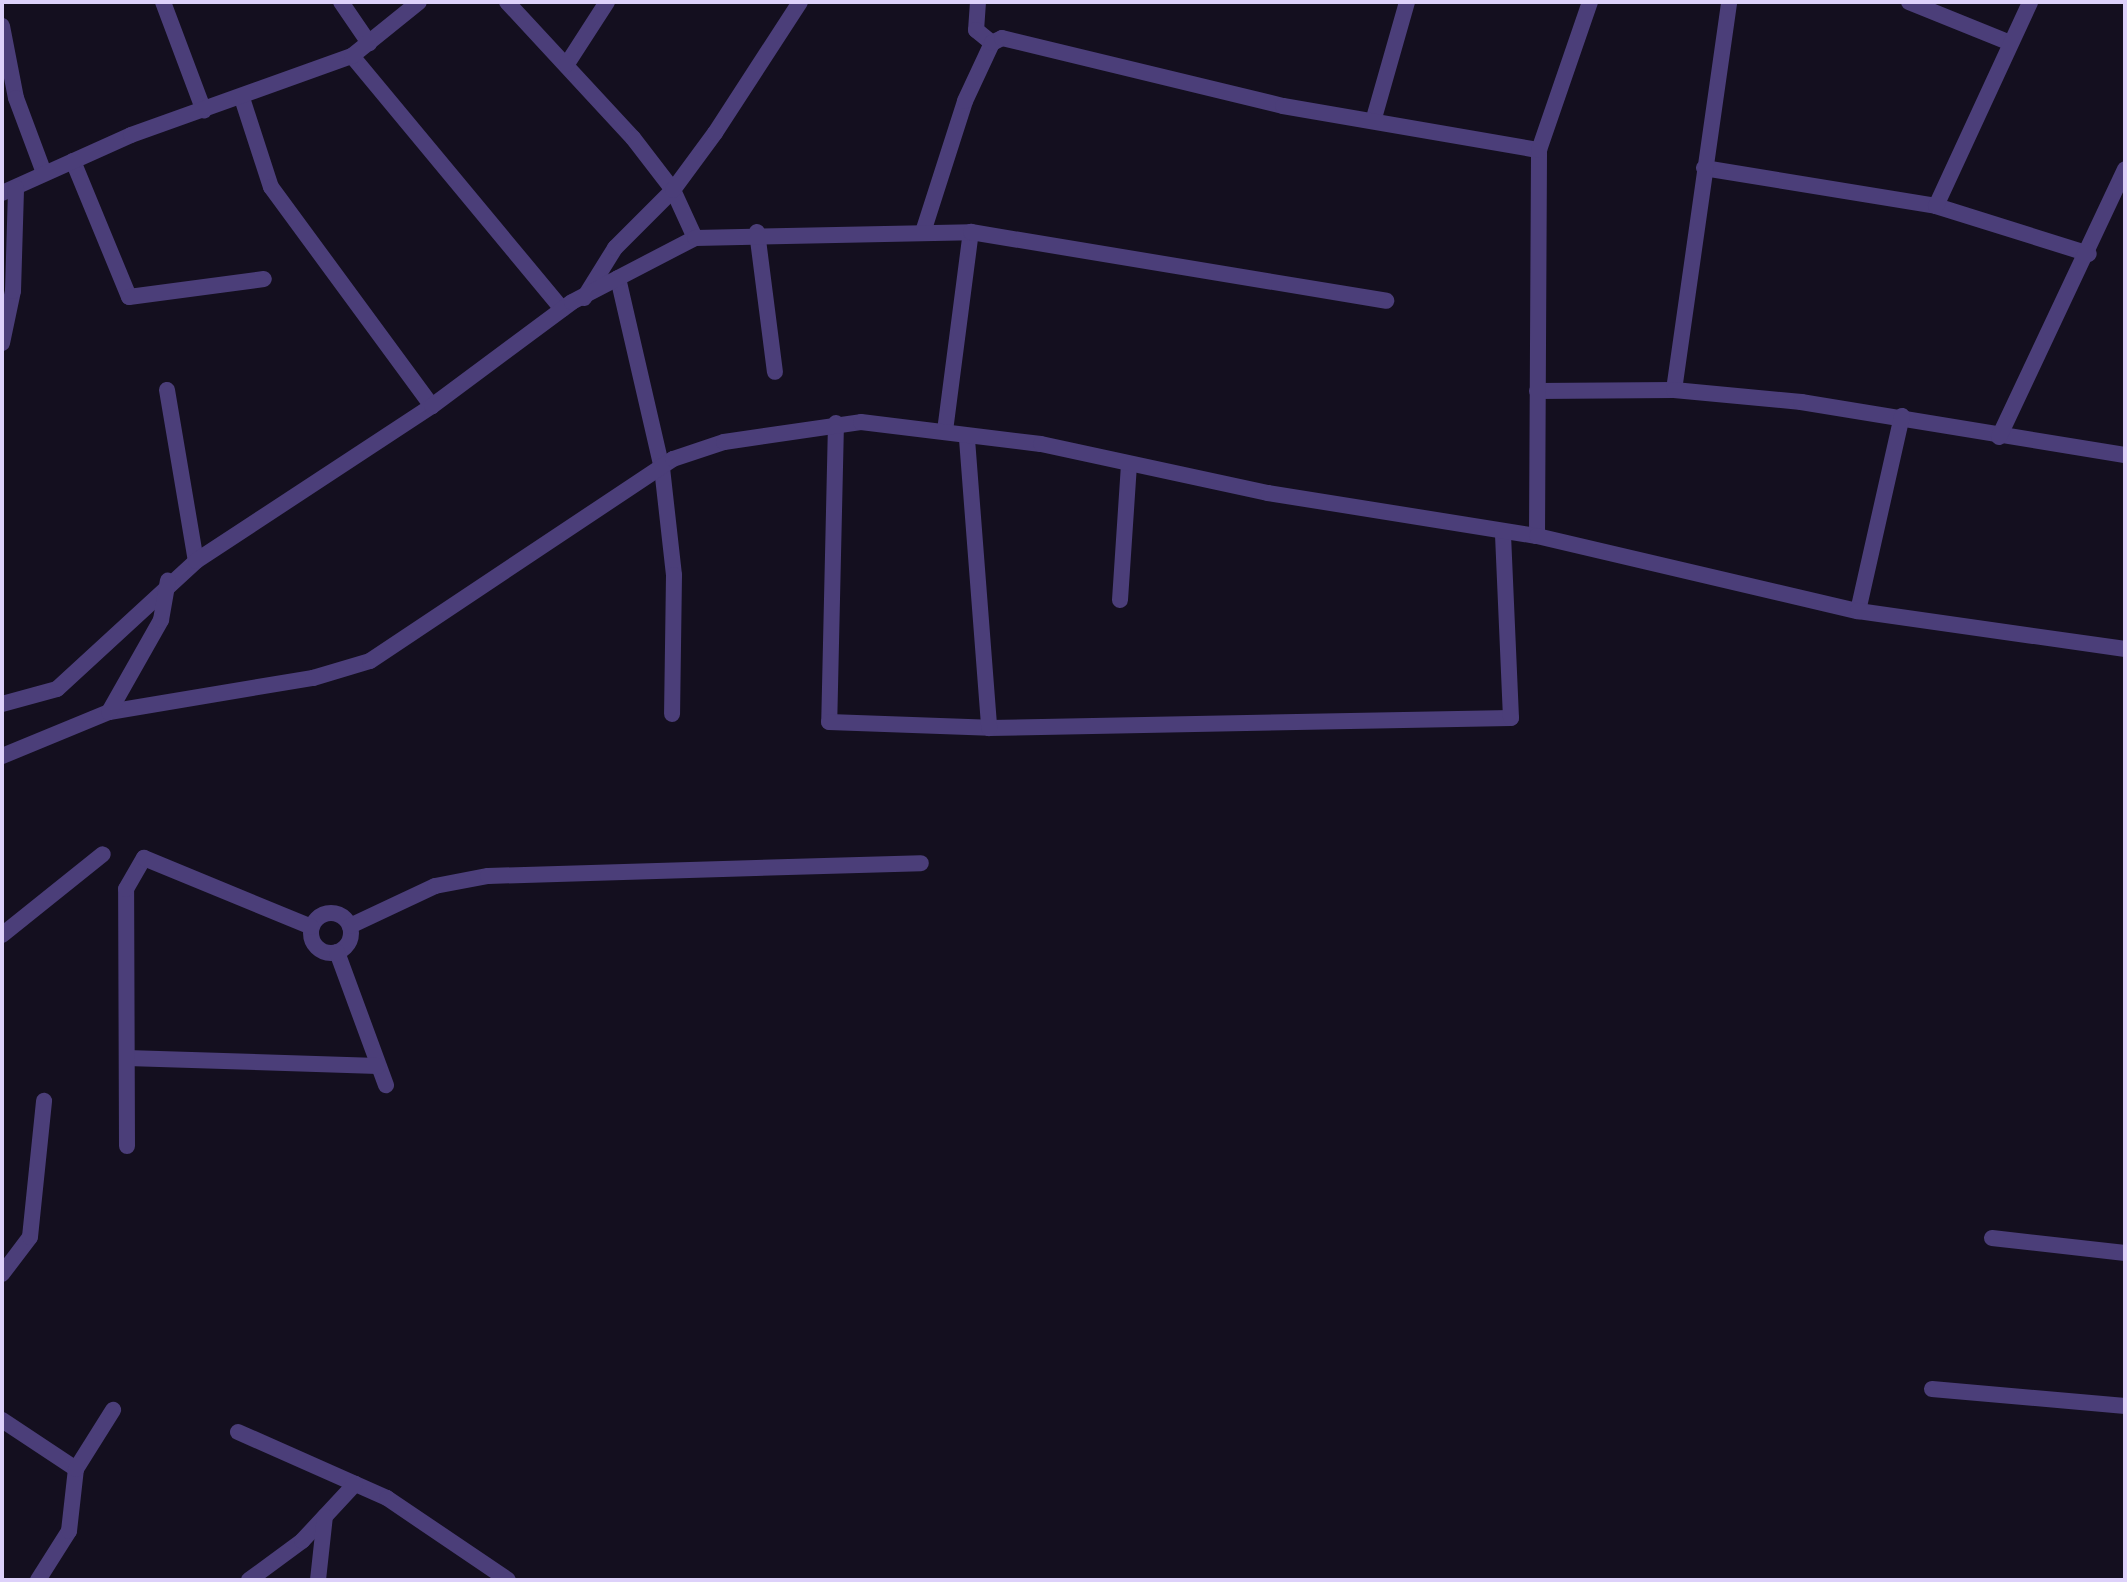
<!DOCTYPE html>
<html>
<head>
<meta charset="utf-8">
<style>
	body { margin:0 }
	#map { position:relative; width:2127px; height:1582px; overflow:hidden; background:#140f1f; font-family:Ubuntu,sans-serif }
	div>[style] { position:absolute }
	.minor>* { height:16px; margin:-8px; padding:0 8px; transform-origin:8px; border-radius:8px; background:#4b3e79 }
	.minor>.ring { margin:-8px; padding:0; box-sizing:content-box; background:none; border:16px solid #4b3e79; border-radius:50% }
	span { translate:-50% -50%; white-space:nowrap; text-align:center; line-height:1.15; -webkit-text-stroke:7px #140f1f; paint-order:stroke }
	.frame { position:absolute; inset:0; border:4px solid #ddd1fa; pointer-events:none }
</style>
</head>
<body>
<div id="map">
	<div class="minor">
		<div style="left:163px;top:2px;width:116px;rotate:69.4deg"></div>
		<div style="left:341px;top:2px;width:50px;rotate:55.7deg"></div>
		<div style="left:507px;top:2px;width:185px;rotate:47.2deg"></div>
		<div style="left:633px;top:138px;width:66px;rotate:52.4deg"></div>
		<div style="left:673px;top:190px;width:53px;rotate:65.4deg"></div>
		<div style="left:978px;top:2px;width:28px;rotate:94deg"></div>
		<div style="left:976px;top:30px;width:21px;rotate:39deg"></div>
		<div style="left:1909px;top:2px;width:107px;rotate:22deg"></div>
		<div style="left:2px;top:26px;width:73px;rotate:79deg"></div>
		<div style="left:16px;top:98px;width:80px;rotate:69.5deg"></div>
		<div style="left:352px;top:56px;width:329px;rotate:50.3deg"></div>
		<div style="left:567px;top:64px;width:74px;rotate:-57.2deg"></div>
		<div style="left:242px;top:98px;width:94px;rotate:72deg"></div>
		<div style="left:271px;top:187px;width:272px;rotate:53.7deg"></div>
		<div style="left:1374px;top:118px;width:121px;rotate:-74.1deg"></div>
		<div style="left:73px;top:161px;width:147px;rotate:67.6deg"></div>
		<div style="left:129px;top:297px;width:136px;rotate:-7.6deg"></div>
		<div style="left:1704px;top:168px;width:235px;rotate:9.3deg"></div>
		<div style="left:1936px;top:206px;width:160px;rotate:17.4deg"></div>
		<div style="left:2px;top:193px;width:141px;rotate:-24.2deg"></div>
		<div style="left:131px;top:135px;width:235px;rotate:-19.7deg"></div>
		<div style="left:352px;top:56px;width:86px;rotate:-38.9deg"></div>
		<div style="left:1936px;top:206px;width:224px;rotate:-65.2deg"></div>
		<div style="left:924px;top:229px;width:134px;rotate:-72.2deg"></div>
		<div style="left:965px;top:101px;width:64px;rotate:-65deg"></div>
		<div style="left:992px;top:43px;width:11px;rotate:-27deg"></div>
		<div style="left:1002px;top:38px;width:289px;rotate:13.6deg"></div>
		<div style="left:1283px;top:106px;width:260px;rotate:9.8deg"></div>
		<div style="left:757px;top:232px;width:141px;rotate:82.7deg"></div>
		<div style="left:618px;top:278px;width:195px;rotate:77deg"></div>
		<div style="left:662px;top:468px;width:108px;rotate:83.6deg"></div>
		<div style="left:674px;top:575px;width:139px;rotate:90.8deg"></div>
		<div style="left:584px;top:298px;width:59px;rotate:-58.2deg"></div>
		<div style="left:615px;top:248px;width:82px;rotate:-45deg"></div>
		<div style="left:673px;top:190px;width:71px;rotate:-53.6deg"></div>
		<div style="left:715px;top:133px;width:156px;rotate:-57deg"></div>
		<div style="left:2px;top:343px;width:53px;rotate:-78.1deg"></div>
		<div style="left:13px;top:291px;width:103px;rotate:-88.3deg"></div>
		<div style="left:167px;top:390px;width:173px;rotate:80.4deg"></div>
		<div style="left:1674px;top:390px;width:392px;rotate:-81.9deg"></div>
		<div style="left:1537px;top:391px;width:137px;rotate:-0.4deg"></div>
		<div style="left:1674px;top:390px;width:128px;rotate:5.4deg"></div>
		<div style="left:1801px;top:402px;width:328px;rotate:9.3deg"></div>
		<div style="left:836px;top:423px;width:299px;rotate:91.3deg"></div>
		<div style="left:829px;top:722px;width:160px;rotate:2.1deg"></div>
		<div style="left:989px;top:728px;width:522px;rotate:-1.1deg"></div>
		<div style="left:1511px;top:718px;width:183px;rotate:-92.5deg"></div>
		<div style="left:945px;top:431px;width:201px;rotate:-82.6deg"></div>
		<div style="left:1999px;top:437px;width:296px;rotate:-64.8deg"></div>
		<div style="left:967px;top:439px;width:290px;rotate:85.6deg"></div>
		<div style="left:1537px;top:536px;width:386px;rotate:-89.7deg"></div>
		<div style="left:1539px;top:150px;width:157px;rotate:-71deg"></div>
		<div style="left:1120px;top:600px;width:136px;rotate:-86.2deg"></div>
		<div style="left:1858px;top:611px;width:200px;rotate:-77.3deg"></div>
		<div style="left:2px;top:704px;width:57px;rotate:-15.3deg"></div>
		<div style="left:57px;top:689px;width:189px;rotate:-42.6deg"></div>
		<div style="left:196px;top:561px;width:282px;rotate:-33.3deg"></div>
		<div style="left:432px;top:406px;width:174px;rotate:-36.6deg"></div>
		<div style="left:572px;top:302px;width:139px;rotate:-27.5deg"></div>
		<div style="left:695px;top:238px;width:276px;rotate:-1.2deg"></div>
		<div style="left:971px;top:232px;width:421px;rotate:9.4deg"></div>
		<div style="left:109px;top:712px;width:207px;rotate:-9.5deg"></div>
		<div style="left:313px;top:678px;width:59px;rotate:-16.6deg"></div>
		<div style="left:370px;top:661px;width:364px;rotate:-33.7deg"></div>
		<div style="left:673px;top:459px;width:54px;rotate:-18.4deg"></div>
		<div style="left:724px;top:442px;width:138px;rotate:-8.3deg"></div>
		<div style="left:861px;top:422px;width:181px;rotate:7deg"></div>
		<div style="left:1041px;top:444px;width:232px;rotate:12.2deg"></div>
		<div style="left:1268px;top:493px;width:272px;rotate:9.1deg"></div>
		<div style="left:1537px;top:536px;width:330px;rotate:13.2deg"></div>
		<div style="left:1858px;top:611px;width:270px;rotate:8.1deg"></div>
		<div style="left:2px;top:756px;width:116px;rotate:-22.4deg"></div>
		<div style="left:109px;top:712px;width:106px;rotate:-60.5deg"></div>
		<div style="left:161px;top:620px;width:40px;rotate:-80deg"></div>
		<div class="ring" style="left:311px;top:913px;width:24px;height:24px"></div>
		<div style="left:350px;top:926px;width:94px;rotate:-25.2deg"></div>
		<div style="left:435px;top:886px;width:54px;rotate:-10.7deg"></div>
		<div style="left:488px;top:876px;width:433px;rotate:-1.7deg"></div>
		<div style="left:2px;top:935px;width:129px;rotate:-38.7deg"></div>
		<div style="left:337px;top:952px;width:142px;rotate:69.8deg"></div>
		<div style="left:127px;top:1058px;width:251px;rotate:1.8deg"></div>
		<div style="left:127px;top:1146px;width:257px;rotate:-90.2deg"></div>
		<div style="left:126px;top:889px;width:36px;rotate:-60deg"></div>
		<div style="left:144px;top:858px;width:181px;rotate:22.4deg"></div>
		<div style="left:1992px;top:1238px;width:134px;rotate:6.4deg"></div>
		<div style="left:2px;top:1274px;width:46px;rotate:-52.9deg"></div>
		<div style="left:30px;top:1237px;width:137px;rotate:-84.1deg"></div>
		<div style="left:1932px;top:1389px;width:194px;rotate:5deg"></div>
		<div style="left:2px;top:1420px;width:89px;rotate:33.5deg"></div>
		<div style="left:238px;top:1432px;width:163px;rotate:23.9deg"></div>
		<div style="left:387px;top:1498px;width:146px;rotate:34.1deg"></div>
		<div style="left:38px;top:1580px;width:58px;rotate:-57.7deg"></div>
		<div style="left:69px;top:1531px;width:62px;rotate:-83.6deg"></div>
		<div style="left:76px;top:1469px;width:70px;rotate:-57.9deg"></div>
		<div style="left:249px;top:1580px;width:66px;rotate:-36.3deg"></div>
		<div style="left:302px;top:1541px;width:78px;rotate:-47.1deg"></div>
		<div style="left:318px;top:1580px;width:64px;rotate:-83.8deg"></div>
	</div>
	<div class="frame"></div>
</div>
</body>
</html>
